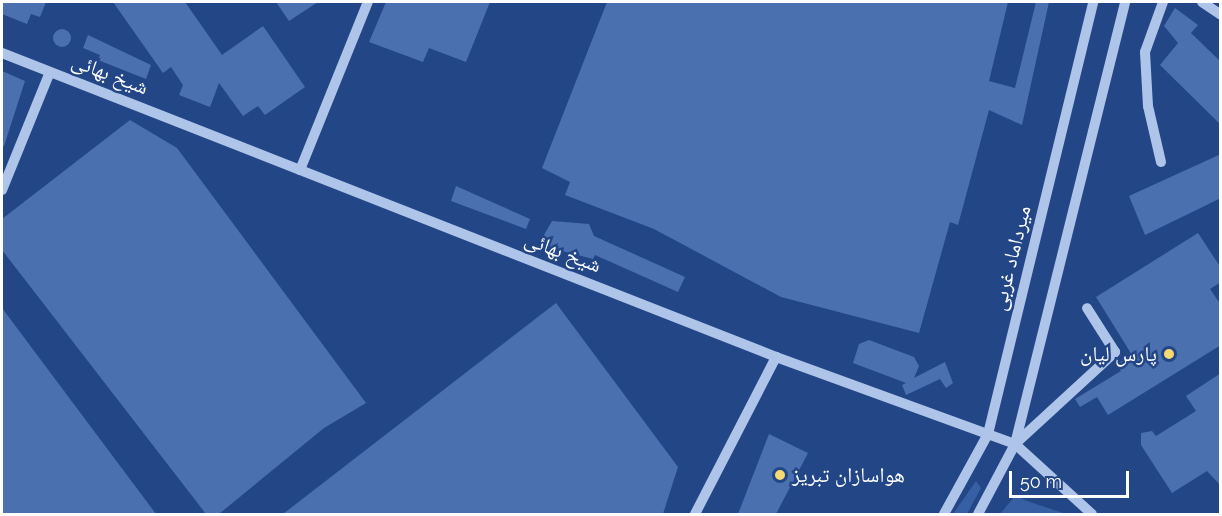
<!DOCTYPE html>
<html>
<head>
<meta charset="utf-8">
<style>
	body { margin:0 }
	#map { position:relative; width:1222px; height:516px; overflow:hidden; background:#234687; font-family:Raleway,"Noto Naskh Arabic",sans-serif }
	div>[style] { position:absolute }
	.green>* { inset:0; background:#375fa4 }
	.building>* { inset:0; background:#4b70af }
	.round { border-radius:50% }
	.minor>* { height:10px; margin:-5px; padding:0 5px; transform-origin:5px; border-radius:5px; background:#aec4e9 }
	.dots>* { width:16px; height:16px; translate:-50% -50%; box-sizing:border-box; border:3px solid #234687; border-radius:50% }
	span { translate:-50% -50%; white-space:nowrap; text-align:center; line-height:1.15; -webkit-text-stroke:5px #234687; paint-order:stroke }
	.street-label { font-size:21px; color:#fff }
	.poi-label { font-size:21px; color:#fff }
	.right { translate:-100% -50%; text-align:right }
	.left { translate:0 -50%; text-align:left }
	.frame { position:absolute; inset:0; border:3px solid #fff; pointer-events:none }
	.scale { position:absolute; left:1009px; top:471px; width:120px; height:27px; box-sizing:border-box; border:3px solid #fff; border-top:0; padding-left:8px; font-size:18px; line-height:21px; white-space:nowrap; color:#fff; -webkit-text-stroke:4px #234687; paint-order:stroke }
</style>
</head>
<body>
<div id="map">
	<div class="green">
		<div style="clip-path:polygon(976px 481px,981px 488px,967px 514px,953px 514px)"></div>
		<div style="clip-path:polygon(1015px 496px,1030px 502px,1066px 514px,1000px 514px)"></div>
	</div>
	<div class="building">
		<div style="clip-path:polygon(2px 2px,46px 2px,40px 17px,31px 14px,27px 24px,2px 14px)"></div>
		<div style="clip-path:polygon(113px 2px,185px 2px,222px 55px,263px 26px,305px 87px,265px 115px,258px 106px,243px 116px,219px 83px,210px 107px,179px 95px,183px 85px,171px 67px,163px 73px)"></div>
		<div style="clip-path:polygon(276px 2px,318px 2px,289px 21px)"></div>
		<div style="clip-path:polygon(386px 2px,490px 2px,466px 62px,429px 48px,423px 62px,369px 42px)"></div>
		<div style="clip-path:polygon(607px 2px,1008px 2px,989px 81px,1015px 88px,1036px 2px,1049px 2px,1022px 125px,989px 110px,958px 225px,950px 222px,919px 333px,781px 297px,654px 229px,565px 195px,570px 182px,542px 168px)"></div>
		<div style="clip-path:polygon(1175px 8px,1198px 25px,1191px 33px,1221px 62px,1221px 125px,1160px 65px,1178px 43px,1164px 26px)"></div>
		<div class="round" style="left:53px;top:29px;width:18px;height:18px"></div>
		<div style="clip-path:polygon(88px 35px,151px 65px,146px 79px,98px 60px,100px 55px,83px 48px)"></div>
		<div style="clip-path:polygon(2px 71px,25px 81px,4px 146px,2px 146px)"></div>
		<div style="clip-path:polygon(130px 120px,177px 148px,366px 403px,324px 428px,219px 514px,206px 514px,2px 250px,2px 219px)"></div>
		<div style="clip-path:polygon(1221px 154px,1221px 198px,1145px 235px,1129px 196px)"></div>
		<div style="clip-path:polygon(456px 186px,530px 219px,526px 229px,451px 201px)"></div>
		<div style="clip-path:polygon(552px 221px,589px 224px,594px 236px,685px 277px,678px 292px,595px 255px,593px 259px,551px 248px,544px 235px)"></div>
		<div style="clip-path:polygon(1198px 233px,1221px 268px,1221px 282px,1210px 289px,1221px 305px,1221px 345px,1108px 415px,1097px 397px,1080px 407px,1075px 399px,1121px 371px,1117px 364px,1132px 355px,1096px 297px)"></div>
		<div style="clip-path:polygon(556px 303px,678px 467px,663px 514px,283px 514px)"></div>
		<div style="clip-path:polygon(2px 308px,156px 514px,2px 514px)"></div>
		<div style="clip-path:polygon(869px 340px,914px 357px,919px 366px,914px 378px,945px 362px,953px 383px,946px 388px,940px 379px,906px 395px,902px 385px,906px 383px,853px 363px,859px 344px)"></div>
		<div style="clip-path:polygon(1221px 373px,1221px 486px,1207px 471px,1172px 493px,1141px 445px,1141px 433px,1152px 431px,1156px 436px,1196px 411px,1186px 396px)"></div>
		<div style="clip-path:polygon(769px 434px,808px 453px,776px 514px,738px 514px)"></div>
	</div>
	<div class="minor">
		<div style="left:1202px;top:2px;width:22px;rotate:34deg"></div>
		<div style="left:2px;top:53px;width:832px;rotate:21.44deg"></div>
		<div style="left:776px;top:357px;width:254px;rotate:20deg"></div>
		<div style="left:1015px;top:444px;width:104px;rotate:42.3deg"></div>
		<div style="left:1161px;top:162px;width:57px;rotate:-103.1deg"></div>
		<div style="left:1148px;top:106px;width:54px;rotate:-93.2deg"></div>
		<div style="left:1145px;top:52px;width:53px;rotate:-70.2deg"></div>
		<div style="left:300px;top:170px;width:181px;rotate:-68deg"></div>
		<div style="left:2px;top:190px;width:127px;rotate:-67.9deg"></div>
		<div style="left:1015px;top:444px;width:136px;rotate:-42.6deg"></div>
		<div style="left:1115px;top:352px;width:52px;rotate:-122.5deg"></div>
		<div style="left:695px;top:514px;width:177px;rotate:-62.7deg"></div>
		<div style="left:944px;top:514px;width:91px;rotate:-61.2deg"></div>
		<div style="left:988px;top:434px;width:445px;rotate:-76.3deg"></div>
		<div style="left:978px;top:514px;width:79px;rotate:-62.1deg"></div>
		<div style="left:1015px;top:444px;width:455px;rotate:-76deg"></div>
	</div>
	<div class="dots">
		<div style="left:1169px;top:354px;background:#f5da71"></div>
		<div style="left:780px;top:475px;background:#f5da71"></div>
	</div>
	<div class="street-label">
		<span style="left:110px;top:74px;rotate:21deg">شیخ بهائی</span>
		<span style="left:563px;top:252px;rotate:21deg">شیخ بهائی</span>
		<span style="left:1011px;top:258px;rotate:-76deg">میرداماد غربی</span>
	</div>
	<div class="poi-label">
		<span class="right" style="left:1157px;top:354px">پارس لیان</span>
		<span class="left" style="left:792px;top:475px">هواسازان تبریز</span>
	</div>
	<div class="frame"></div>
	<div class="scale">50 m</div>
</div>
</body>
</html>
